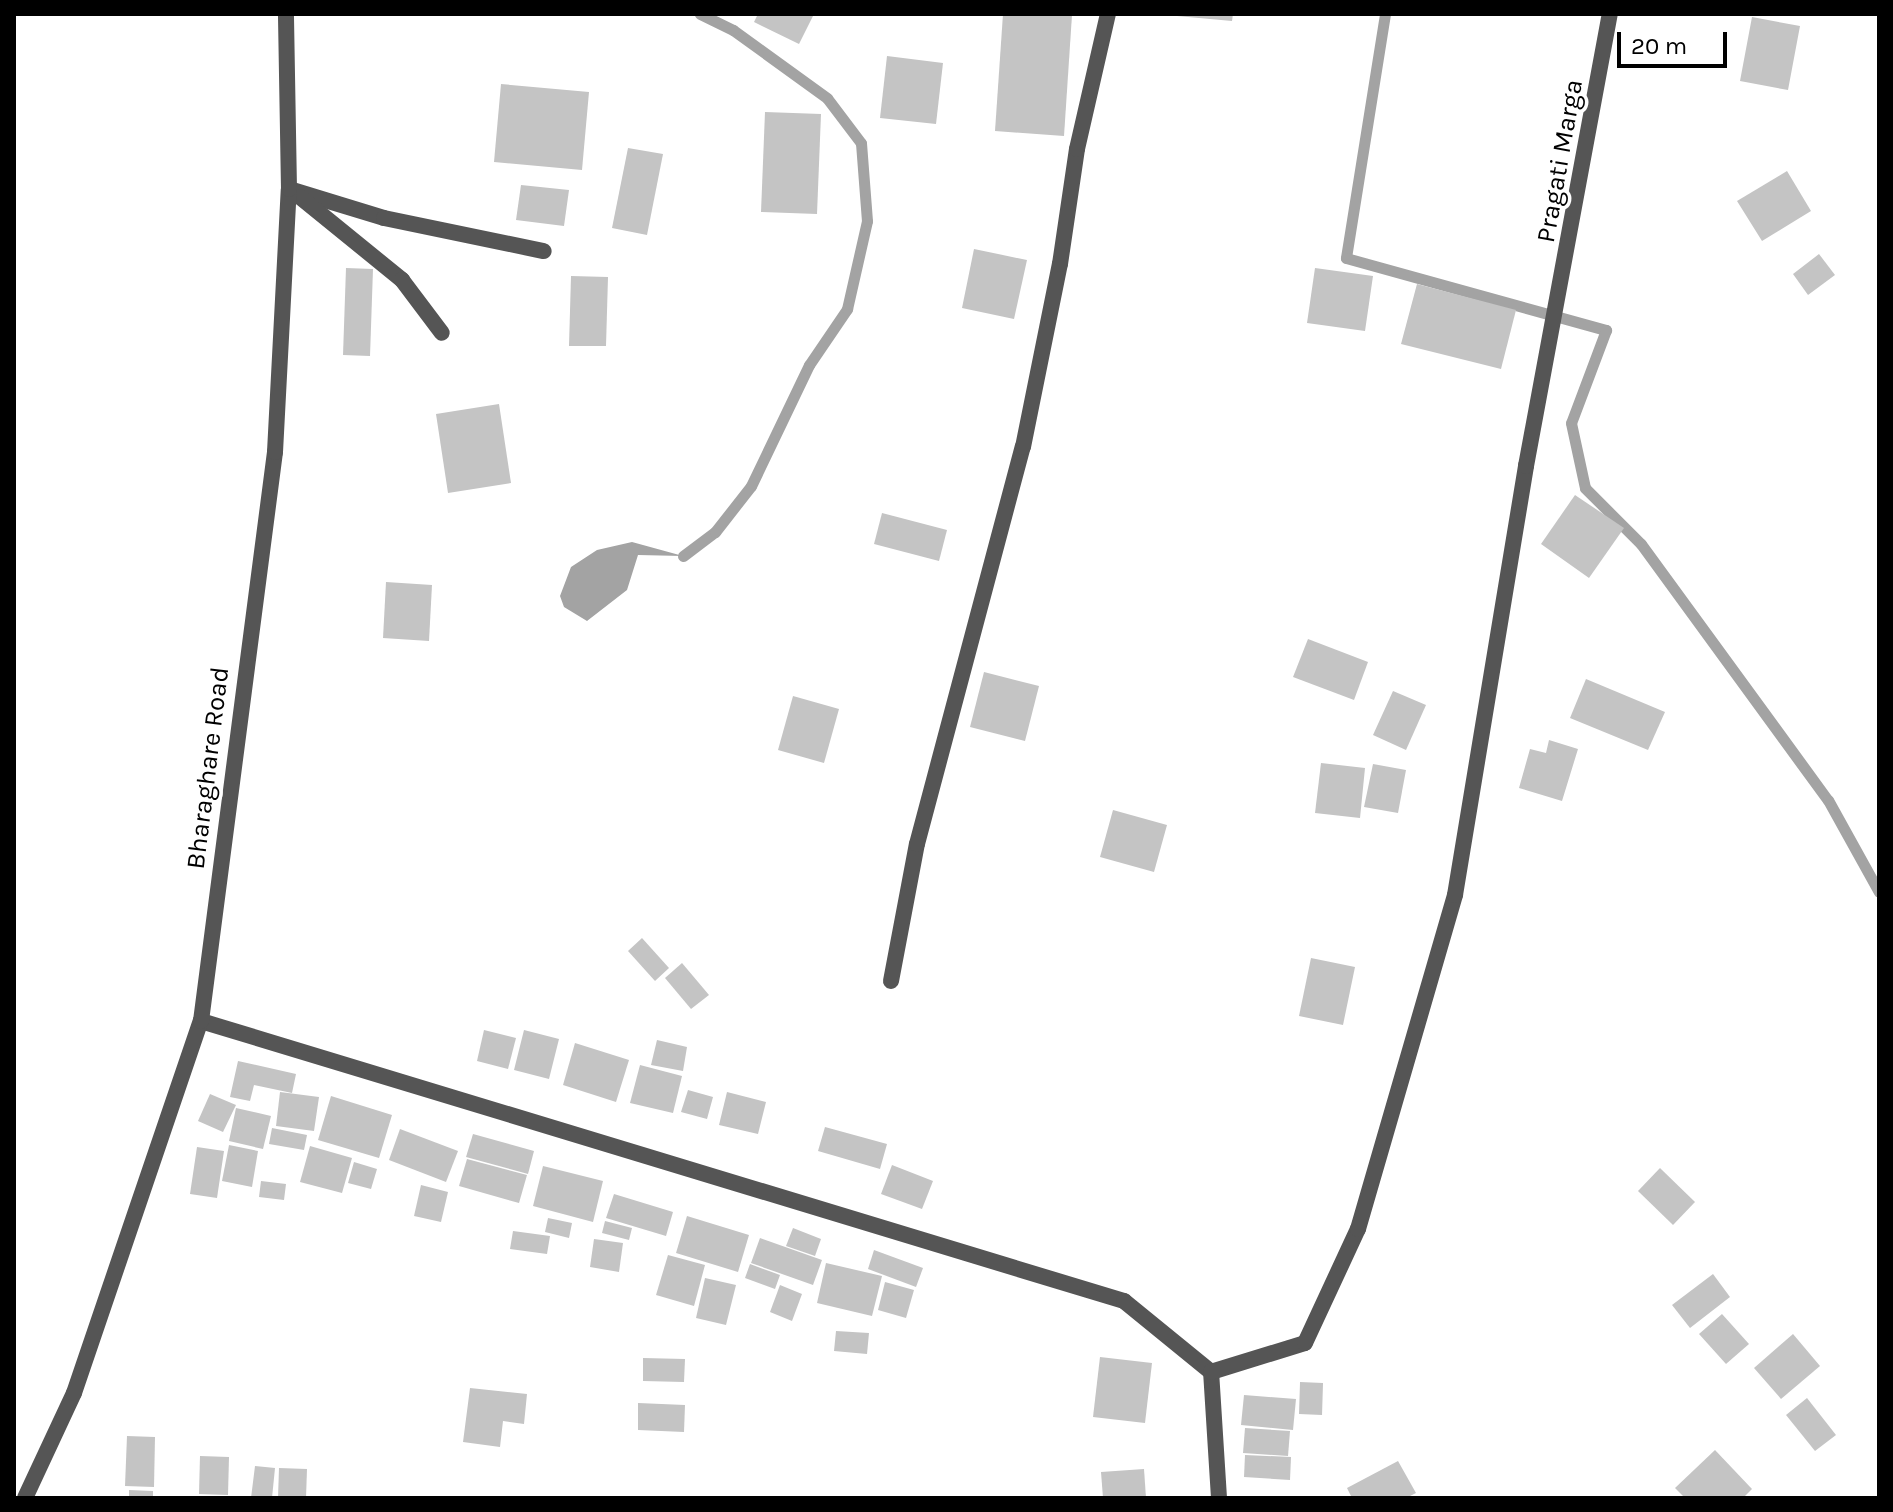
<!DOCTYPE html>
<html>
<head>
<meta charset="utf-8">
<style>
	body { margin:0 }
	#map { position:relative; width:1893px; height:1512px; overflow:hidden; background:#fff; font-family:Karla,sans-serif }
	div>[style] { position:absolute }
	.water>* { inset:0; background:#a3a3a3 }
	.stream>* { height:11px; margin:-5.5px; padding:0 5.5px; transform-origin:5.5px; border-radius:5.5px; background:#a3a3a3 }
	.building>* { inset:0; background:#c4c4c4 }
	.minor>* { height:16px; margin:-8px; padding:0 8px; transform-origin:8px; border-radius:8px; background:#555 }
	span { translate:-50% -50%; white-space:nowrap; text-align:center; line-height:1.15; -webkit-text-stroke:7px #fff; paint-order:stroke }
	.street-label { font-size:26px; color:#000 }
	.frame { position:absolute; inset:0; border:16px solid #000; pointer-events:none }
	.scale { position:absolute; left:1617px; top:32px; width:110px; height:36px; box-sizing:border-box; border:4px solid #000; border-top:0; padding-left:10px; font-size:24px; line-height:28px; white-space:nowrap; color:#000; -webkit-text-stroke:6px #fff; paint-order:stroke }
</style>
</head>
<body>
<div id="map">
	<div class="water">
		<div style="clip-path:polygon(632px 542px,683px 556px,638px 555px,627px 590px,587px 621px,564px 607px,560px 596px,571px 567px,597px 550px)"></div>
	</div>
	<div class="stream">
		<div style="left:1385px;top:14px;width:247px;rotate:99.1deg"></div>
		<div style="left:1346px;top:258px;width:270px;rotate:15.5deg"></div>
		<div style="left:1606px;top:330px;width:99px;rotate:110.6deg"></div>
		<div style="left:1571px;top:423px;width:66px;rotate:77.8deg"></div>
		<div style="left:1585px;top:488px;width:79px;rotate:45deg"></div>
		<div style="left:1641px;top:544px;width:317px;rotate:53.9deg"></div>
		<div style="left:1828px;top:800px;width:105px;rotate:61deg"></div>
		<div style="left:683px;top:556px;width:40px;rotate:-37deg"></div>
		<div style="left:715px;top:532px;width:58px;rotate:-52deg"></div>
		<div style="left:751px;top:486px;width:134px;rotate:-64.4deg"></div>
		<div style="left:809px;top:365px;width:68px;rotate:-55.8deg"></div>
		<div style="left:847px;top:309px;width:90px;rotate:-77.2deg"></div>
		<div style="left:867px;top:221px;width:78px;rotate:-94.4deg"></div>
		<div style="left:861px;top:143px;width:56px;rotate:-127.1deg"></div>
		<div style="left:827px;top:98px;width:116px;rotate:-144.1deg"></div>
		<div style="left:733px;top:30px;width:37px;rotate:-154deg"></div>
	</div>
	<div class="building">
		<div style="clip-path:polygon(758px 14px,814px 14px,799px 44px,754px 22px)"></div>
		<div style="clip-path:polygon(1003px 14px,1072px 15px,1064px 136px,995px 131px)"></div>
		<div style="clip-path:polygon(1155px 14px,1233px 14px,1232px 21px)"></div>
		<div style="clip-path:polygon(1752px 17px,1800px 26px,1788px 90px,1740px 81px)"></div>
		<div style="clip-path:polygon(887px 56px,943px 63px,936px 124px,880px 118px)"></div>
		<div style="clip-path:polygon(501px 84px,589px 92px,582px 170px,494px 162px)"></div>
		<div style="clip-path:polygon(765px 112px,821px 114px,817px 214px,761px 212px)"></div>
		<div style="clip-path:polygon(628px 148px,663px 154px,647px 235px,612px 228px)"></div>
		<div style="clip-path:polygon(1787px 171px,1811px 211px,1762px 241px,1737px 201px)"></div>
		<div style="clip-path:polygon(521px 185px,569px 190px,564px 226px,516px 220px)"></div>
		<div style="clip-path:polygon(974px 249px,1027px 260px,1014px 319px,962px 308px)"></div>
		<div style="clip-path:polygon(1819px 254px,1835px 275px,1808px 295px,1793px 274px)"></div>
		<div style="clip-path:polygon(346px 268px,373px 269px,370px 356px,343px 355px)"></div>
		<div style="clip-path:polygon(1315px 268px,1373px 276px,1365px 331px,1307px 323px)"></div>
		<div style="clip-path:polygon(571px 276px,608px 277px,606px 346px,569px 346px)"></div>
		<div style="clip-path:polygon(1417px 284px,1516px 310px,1501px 369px,1401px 344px)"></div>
		<div style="clip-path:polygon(499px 404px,511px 483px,448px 493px,436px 414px)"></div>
		<div style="clip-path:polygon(1575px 495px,1624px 528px,1589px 578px,1541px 544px)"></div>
		<div style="clip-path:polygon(882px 513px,947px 530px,939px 561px,874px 544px)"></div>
		<div style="clip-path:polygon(386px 582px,432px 585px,429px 641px,383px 638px)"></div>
		<div style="clip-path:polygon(1308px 639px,1368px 662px,1354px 700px,1293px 677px)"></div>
		<div style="clip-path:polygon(984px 672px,1039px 686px,1025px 741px,970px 727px)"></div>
		<div style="clip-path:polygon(1586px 679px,1665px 712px,1648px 750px,1570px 718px)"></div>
		<div style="clip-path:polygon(1393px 691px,1426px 705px,1406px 750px,1373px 735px)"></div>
		<div style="clip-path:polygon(793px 696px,839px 709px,824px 763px,778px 750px)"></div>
		<div style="clip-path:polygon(1549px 740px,1578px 749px,1562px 801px,1519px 788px,1530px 749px,1546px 753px)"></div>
		<div style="clip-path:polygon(1321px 763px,1365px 768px,1360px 818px,1315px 813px)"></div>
		<div style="clip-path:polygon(1373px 764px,1406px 770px,1398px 813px,1364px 807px)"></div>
		<div style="clip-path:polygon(1113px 810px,1167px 825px,1154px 872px,1100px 857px)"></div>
		<div style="clip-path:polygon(642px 938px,669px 968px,655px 981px,628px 951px)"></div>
		<div style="clip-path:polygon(1311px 958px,1355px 967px,1343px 1025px,1299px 1016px)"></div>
		<div style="clip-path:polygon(682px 963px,709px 995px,691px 1009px,665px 978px)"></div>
		<div style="clip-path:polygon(484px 1030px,516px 1038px,508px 1069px,477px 1061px)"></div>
		<div style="clip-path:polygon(524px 1030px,559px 1039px,549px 1079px,514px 1070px)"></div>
		<div style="clip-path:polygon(657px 1040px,687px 1047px,683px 1071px,651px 1065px)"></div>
		<div style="clip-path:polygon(575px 1043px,629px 1060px,616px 1102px,563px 1085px)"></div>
		<div style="clip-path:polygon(238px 1061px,296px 1074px,292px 1093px,254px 1085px,250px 1101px,230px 1097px)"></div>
		<div style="clip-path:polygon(640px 1065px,682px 1076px,673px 1113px,630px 1103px)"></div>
		<div style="clip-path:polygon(688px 1090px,713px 1097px,707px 1119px,681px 1112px)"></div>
		<div style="clip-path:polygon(280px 1092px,319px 1097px,314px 1131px,276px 1126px)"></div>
		<div style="clip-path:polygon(727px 1092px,766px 1102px,758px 1134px,719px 1125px)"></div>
		<div style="clip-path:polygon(210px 1094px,236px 1105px,223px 1132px,198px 1121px)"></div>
		<div style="clip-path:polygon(331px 1096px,392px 1115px,379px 1158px,318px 1140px)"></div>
		<div style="clip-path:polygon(236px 1108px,271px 1116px,263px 1149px,229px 1141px)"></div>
		<div style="clip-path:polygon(825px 1127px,887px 1144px,880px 1169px,818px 1151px)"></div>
		<div style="clip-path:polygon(272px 1128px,307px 1135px,304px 1150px,269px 1144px)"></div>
		<div style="clip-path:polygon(400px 1129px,458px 1151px,446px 1182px,389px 1160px)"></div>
		<div style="clip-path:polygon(473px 1134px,534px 1151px,528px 1174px,466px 1157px)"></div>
		<div style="clip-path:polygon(229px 1145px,258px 1151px,252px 1187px,222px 1181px)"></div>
		<div style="clip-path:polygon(310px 1146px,352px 1158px,342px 1193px,300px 1182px)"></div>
		<div style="clip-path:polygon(197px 1147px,224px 1151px,217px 1198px,190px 1194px)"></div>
		<div style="clip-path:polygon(467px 1159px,527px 1175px,519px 1203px,459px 1186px)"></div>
		<div style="clip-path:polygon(354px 1162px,377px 1169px,371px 1189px,348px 1183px)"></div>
		<div style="clip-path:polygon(892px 1165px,933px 1181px,922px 1209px,881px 1194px)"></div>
		<div style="clip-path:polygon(543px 1166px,603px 1181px,593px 1222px,533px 1206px)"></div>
		<div style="clip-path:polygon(1660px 1168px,1695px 1202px,1673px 1225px,1638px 1191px)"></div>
		<div style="clip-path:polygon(261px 1181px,286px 1184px,284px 1200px,259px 1197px)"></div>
		<div style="clip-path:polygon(421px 1185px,448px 1192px,441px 1222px,414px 1216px)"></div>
		<div style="clip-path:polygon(614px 1194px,673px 1212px,666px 1236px,606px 1218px)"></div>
		<div style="clip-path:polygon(687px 1216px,749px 1235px,738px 1272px,676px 1253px)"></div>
		<div style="clip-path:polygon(548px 1218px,572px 1223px,569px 1238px,545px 1232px)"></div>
		<div style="clip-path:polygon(605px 1221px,632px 1228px,629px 1240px,602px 1233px)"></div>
		<div style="clip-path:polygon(793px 1228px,821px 1239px,815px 1256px,786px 1246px)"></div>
		<div style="clip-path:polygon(513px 1231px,550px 1236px,547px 1254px,510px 1249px)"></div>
		<div style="clip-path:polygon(760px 1238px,822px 1260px,813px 1285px,751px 1263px)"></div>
		<div style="clip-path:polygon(594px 1239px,623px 1243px,619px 1272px,590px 1267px)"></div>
		<div style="clip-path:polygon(874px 1250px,923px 1268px,916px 1287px,868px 1269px)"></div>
		<div style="clip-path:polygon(668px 1255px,705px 1265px,694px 1306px,656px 1295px)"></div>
		<div style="clip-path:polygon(826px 1263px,882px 1276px,872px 1316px,817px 1303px)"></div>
		<div style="clip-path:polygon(750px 1264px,780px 1275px,775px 1289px,745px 1278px)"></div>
		<div style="clip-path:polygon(1713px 1274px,1730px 1297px,1690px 1328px,1672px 1305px)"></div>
		<div style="clip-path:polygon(705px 1278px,736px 1285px,726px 1325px,696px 1318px)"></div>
		<div style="clip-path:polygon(885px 1282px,914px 1290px,906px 1318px,878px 1310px)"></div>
		<div style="clip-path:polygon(780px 1285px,802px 1294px,792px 1321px,770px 1312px)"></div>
		<div style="clip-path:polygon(1722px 1314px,1749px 1344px,1726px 1364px,1699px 1334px)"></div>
		<div style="clip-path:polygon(836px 1331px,869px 1333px,867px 1354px,834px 1351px)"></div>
		<div style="clip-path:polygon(1793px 1334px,1820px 1366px,1781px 1399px,1754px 1368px)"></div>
		<div style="clip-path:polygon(1100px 1357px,1152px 1363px,1145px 1423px,1093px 1417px)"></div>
		<div style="clip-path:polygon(643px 1358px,685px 1359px,684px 1382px,643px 1381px)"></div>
		<div style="clip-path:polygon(1300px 1382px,1323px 1383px,1322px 1415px,1299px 1414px)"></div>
		<div style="clip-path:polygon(470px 1388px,527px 1394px,524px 1424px,503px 1421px,500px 1447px,463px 1442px)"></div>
		<div style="clip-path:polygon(1244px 1395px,1296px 1399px,1293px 1430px,1241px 1425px)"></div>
		<div style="clip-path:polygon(1807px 1398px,1836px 1435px,1815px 1451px,1786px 1415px)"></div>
		<div style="clip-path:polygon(638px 1403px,685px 1405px,684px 1432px,638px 1430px)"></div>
		<div style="clip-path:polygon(1245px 1428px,1290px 1431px,1288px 1456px,1243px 1453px)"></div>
		<div style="clip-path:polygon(127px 1436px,155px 1437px,154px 1487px,125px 1486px)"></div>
		<div style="clip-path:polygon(1715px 1450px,1752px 1489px,1743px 1498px,1685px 1498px,1675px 1488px)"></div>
		<div style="clip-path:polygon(1245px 1455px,1291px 1457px,1290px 1480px,1244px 1477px)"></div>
		<div style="clip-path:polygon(200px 1456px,229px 1457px,228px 1495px,199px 1494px)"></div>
		<div style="clip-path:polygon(1398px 1461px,1416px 1493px,1406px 1498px,1352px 1498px,1347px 1488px)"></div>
		<div style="clip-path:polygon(255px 1466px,275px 1468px,272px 1498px,251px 1498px)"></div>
		<div style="clip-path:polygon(279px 1468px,307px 1469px,306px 1498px,278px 1498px)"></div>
		<div style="clip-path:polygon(1144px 1469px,1146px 1498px,1103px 1498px,1101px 1472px)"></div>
		<div style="clip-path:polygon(129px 1490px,153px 1491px,153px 1498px,129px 1498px)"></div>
	</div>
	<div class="minor">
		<div style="left:289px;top:189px;width:99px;rotate:17deg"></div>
		<div style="left:384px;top:218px;width:163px;rotate:11.7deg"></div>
		<div style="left:300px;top:197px;width:132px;rotate:39.1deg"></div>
		<div style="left:402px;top:280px;width:66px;rotate:53deg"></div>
		<div style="left:891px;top:981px;width:139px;rotate:-79.3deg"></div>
		<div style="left:917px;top:844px;width:411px;rotate:-75.1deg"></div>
		<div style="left:1023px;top:447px;width:187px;rotate:-78.6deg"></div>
		<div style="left:1060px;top:264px;width:116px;rotate:-81.6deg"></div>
		<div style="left:1077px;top:149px;width:139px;rotate:-77.1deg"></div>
		<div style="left:201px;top:1021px;width:965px;rotate:16.88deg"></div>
		<div style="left:1124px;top:1301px;width:112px;rotate:39.2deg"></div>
		<div style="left:25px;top:1498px;width:116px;rotate:-65deg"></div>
		<div style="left:74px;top:1393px;width:393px;rotate:-71.2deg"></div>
		<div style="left:201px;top:1021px;width:574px;rotate:-82.59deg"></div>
		<div style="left:275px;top:452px;width:263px;rotate:-87deg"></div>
		<div style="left:289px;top:189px;width:175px;rotate:-91deg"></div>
		<div style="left:1219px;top:1498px;width:126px;rotate:-93.6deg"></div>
		<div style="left:1211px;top:1372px;width:98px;rotate:-17.1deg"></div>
		<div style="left:1305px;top:1343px;width:126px;rotate:-65.1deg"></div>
		<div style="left:1358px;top:1229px;width:348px;rotate:-73.8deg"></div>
		<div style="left:1455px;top:895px;width:435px;rotate:-80.6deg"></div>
		<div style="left:1526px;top:466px;width:460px;rotate:-79.5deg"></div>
	</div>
	<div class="street-label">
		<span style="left:1560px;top:161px;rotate:-80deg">Pragati Marga</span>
		<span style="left:208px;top:768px;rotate:-83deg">Bharaghare Road</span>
	</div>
	<div class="frame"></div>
	<div class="scale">20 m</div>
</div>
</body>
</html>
